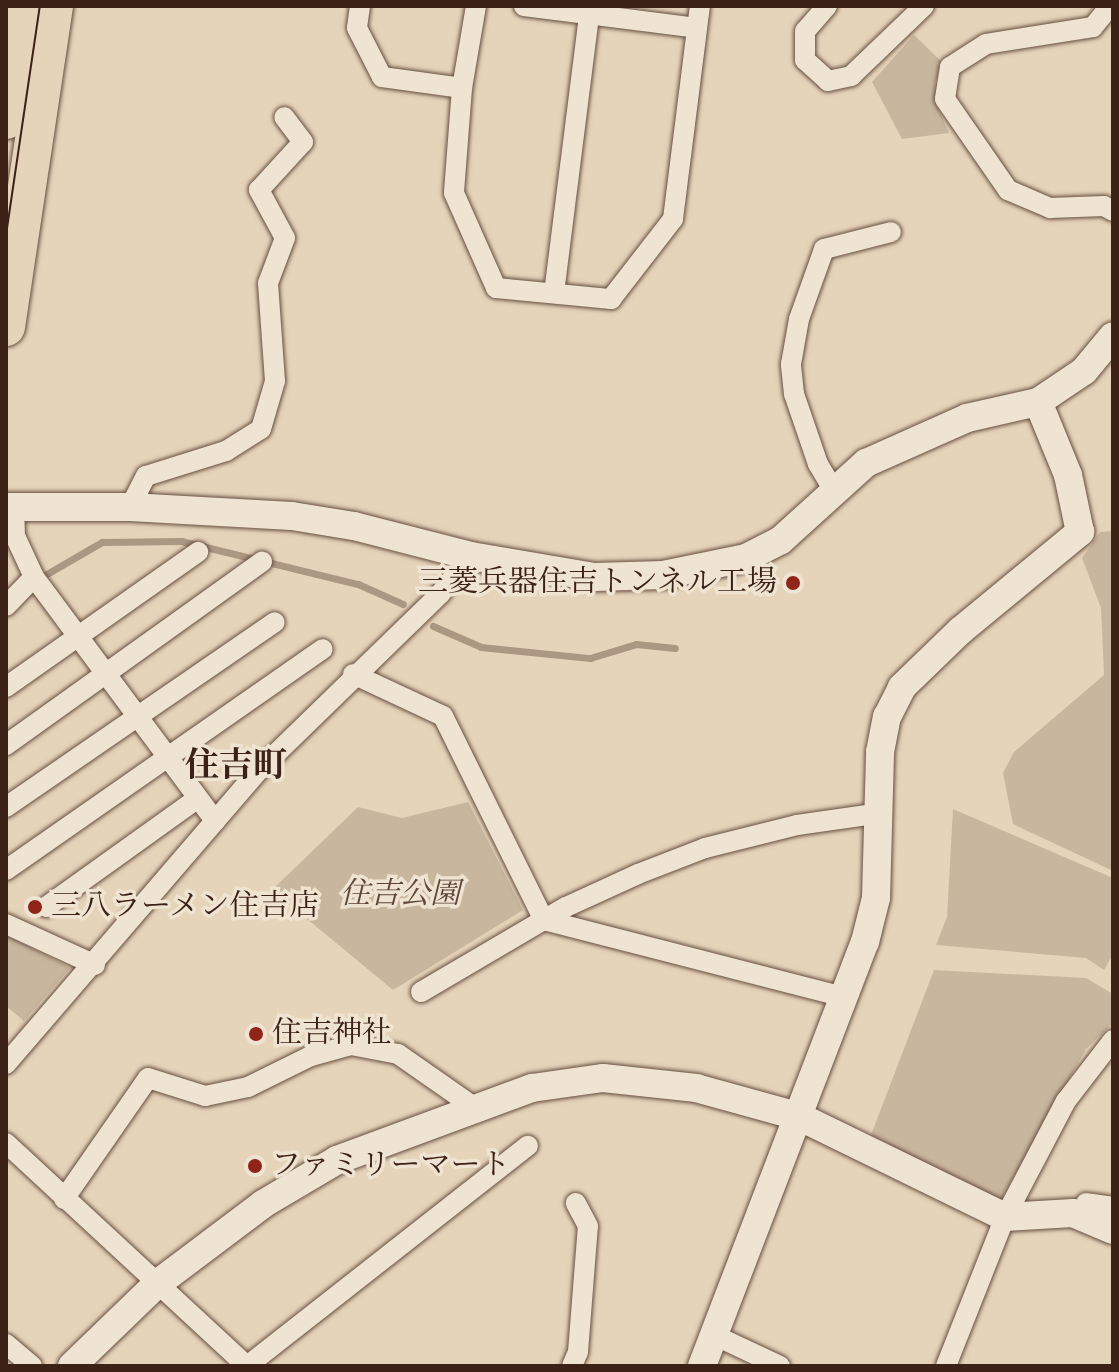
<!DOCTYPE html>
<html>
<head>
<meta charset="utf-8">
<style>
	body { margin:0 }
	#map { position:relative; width:1119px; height:1372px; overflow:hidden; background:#e6d4ba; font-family:"IM FELL English","Noto Serif JP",serif }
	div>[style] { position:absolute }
	.green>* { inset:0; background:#c9b69e }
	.stream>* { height:7px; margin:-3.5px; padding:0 3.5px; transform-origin:3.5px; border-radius:3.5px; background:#ac9783 }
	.roads { filter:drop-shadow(0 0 2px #664e40) drop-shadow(0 0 2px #664e40) }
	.street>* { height:20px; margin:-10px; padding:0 10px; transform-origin:10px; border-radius:10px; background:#efe3d2 }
	.secondary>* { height:28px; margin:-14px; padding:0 14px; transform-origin:14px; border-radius:14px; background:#efe3d2 }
	.highway>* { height:38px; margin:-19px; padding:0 19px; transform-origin:19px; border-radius:19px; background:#e6d4ba }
	.tram>* { height:2px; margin:-1px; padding:0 1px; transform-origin:1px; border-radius:1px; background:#3c2117 }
	.dots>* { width:22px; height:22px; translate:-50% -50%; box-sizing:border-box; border:4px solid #efe3d2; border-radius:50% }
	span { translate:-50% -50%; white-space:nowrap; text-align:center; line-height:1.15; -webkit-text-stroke:7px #efe3d2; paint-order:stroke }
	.poi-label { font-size:30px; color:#3c2117 }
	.right { translate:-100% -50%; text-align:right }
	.left { translate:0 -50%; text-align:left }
	.park-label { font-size:30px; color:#5f4639; font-style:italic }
	.quarter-label { font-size:34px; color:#3c2117; font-weight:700 }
	.frame { position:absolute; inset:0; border:8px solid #3c2117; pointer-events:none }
</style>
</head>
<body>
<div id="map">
	<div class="green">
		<div style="clip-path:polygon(914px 35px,942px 62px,935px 83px,937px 106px,949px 133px,902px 139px,872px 82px)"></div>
		<div style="clip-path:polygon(1113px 531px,1113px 871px,1013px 824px,1003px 773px,1014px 752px,1104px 675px,1101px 608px,1082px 558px,1100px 532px)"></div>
		<div style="clip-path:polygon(468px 802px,523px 910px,393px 990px,272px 890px,358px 807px,402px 818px)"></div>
		<div style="clip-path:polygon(953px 809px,1113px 878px,1113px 954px,1104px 970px,1086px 958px,936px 945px,947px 917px)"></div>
		<div style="clip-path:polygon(6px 935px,70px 968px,24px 1021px,6px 1006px)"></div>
		<div style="clip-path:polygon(934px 970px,1086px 978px,1113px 994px,1113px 1023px,1086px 1049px,1000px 1201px,871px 1135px)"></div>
	</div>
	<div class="stream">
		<div style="left:45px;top:575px;width:66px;rotate:-30.1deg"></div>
		<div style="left:102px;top:542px;width:79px;rotate:-0.7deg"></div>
		<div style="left:181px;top:541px;width:182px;rotate:13.7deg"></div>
		<div style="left:358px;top:584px;width:49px;rotate:24deg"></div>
		<div style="left:433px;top:626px;width:52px;rotate:23.6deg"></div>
		<div style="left:481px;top:647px;width:110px;rotate:5.8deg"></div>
		<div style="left:590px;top:658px;width:48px;rotate:-16.9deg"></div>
		<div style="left:636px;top:644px;width:39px;rotate:6deg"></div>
	</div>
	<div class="roads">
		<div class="street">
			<div style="left:360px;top:6px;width:22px;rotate:98deg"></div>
			<div style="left:357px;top:28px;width:55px;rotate:63deg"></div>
			<div style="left:382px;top:77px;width:81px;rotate:7.8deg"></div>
			<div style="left:476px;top:6px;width:83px;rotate:99.7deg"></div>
			<div style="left:462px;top:88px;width:105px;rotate:94.4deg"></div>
			<div style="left:454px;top:193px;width:104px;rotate:66.1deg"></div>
			<div style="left:496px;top:288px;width:116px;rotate:5.5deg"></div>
			<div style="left:611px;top:299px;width:101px;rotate:-52.2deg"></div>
			<div style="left:673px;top:219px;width:215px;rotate:-82.8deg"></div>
			<div style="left:524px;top:6px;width:174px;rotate:7.2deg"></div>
			<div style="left:827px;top:6px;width:33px;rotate:131deg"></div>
			<div style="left:805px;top:31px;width:29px;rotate:90deg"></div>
			<div style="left:805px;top:60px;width:31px;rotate:42deg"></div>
			<div style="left:828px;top:81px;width:24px;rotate:-12deg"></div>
			<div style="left:851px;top:76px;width:101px;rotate:-43.8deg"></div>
			<div style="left:1110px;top:6px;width:27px;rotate:129deg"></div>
			<div style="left:1093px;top:27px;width:108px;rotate:171deg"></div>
			<div style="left:986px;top:44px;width:43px;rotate:147.4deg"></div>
			<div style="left:950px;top:67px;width:32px;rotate:99deg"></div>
			<div style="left:945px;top:99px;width:111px;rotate:55.3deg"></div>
			<div style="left:1008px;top:190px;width:46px;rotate:23.2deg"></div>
			<div style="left:1050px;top:208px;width:54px;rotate:-2.1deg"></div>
			<div style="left:1104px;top:206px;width:10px;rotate:29deg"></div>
			<div style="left:554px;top:293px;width:280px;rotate:-82.8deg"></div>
			<div style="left:833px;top:489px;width:29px;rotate:-121deg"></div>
			<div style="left:818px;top:464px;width:74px;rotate:-108.9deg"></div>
			<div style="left:794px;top:394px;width:30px;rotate:-96deg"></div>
			<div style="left:791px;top:364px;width:46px;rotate:-79.9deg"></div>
			<div style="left:799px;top:319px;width:74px;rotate:-70.3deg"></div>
			<div style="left:824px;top:249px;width:69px;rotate:-14.2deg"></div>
			<div style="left:14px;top:507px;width:29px;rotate:88deg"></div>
			<div style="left:15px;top:536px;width:45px;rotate:65.1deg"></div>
			<div style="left:34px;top:577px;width:304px;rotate:53.4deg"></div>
			<div style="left:130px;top:507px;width:35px;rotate:-63deg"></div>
			<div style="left:146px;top:476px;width:84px;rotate:-17.4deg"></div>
			<div style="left:226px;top:451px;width:41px;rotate:-32.2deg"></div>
			<div style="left:261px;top:429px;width:50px;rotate:-73.7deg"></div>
			<div style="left:275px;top:381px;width:98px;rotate:-94.1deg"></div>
			<div style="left:268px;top:283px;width:48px;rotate:-69.3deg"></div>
			<div style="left:285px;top:238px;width:55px;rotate:-118.4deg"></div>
			<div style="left:259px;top:190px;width:65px;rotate:-47.5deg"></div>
			<div style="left:303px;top:142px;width:31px;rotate:-127deg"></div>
			<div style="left:6px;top:606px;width:40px;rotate:-46deg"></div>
			<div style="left:353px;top:674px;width:99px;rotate:25deg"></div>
			<div style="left:443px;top:716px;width:228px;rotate:63.7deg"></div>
			<div style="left:544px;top:920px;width:309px;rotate:14.4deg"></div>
			<div style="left:6px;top:687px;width:235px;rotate:-35.1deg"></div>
			<div style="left:6px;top:745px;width:315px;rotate:-35.6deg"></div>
			<div style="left:6px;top:807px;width:326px;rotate:-34.5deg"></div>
			<div style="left:6px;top:870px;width:386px;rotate:-34.9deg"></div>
			<div style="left:46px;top:907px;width:186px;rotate:-35.6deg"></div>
			<div style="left:6px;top:924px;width:98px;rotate:24.7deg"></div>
			<div style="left:421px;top:992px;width:168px;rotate:-30.4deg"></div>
			<div style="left:566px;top:907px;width:79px;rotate:-24.6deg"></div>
			<div style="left:638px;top:874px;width:72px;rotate:-21.2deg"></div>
			<div style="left:705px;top:848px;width:95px;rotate:-14deg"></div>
			<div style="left:797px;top:825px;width:85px;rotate:-8.1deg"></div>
			<div style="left:6px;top:1064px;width:384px;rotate:-49.3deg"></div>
			<div style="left:256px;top:773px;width:257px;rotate:-44.2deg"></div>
			<div style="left:440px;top:594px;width:49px;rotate:-50.8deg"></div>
			<div style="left:6px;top:1143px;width:328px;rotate:42.8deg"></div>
			<div style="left:64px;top:1199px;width:147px;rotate:-55.2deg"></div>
			<div style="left:148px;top:1078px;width:60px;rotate:17.5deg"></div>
			<div style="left:205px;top:1096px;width:44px;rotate:-11.8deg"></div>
			<div style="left:248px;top:1087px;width:70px;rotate:-26.2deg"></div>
			<div style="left:311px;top:1056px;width:41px;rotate:-15.4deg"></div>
			<div style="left:351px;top:1045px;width:48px;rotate:10.8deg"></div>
			<div style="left:398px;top:1054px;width:93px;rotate:34.9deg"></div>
			<div style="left:1086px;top:1203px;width:27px;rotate:8deg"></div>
			<div style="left:714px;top:1335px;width:73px;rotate:25.2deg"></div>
			<div style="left:6px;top:1344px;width:34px;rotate:40deg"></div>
			<div style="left:247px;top:1366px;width:357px;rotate:-38.1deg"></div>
			<div style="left:572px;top:1366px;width:15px;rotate:-67deg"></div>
			<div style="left:578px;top:1352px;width:126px;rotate:-85.5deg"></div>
			<div style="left:588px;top:1226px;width:26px;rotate:-118deg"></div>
			<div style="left:946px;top:1366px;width:160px;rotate:-68.4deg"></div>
			<div style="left:1005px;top:1217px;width:131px;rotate:-62.3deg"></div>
			<div style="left:1066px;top:1101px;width:77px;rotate:-52.4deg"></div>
		</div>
		<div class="secondary">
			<div style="left:6px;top:507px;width:124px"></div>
			<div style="left:130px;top:507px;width:162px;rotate:3.2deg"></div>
			<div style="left:292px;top:516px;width:63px;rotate:9.2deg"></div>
			<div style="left:354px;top:526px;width:121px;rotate:14.4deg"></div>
			<div style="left:471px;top:556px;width:125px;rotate:9.7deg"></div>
			<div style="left:594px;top:577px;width:69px;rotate:-1.7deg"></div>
			<div style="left:663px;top:575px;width:85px;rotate:-11.6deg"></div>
			<div style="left:746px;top:558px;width:39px;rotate:-27deg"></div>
			<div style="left:781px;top:540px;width:115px;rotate:-42.2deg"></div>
			<div style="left:866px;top:463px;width:111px;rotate:-24deg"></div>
			<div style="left:967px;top:418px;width:73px;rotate:-12.7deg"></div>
			<div style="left:1038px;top:402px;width:55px;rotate:-34deg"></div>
			<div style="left:1084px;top:371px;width:45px;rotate:-50.4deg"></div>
			<div style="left:72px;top:1366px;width:118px;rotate:-44deg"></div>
			<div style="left:157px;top:1284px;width:133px;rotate:-37deg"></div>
			<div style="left:263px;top:1204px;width:86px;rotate:-30.7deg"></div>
			<div style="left:337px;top:1160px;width:208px;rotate:-20.3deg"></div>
			<div style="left:532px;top:1088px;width:72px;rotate:-8deg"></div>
			<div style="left:603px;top:1078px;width:94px;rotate:6.1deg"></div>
			<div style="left:696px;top:1088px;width:106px;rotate:15.4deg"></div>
			<div style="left:798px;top:1116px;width:230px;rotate:26deg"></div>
			<div style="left:1005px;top:1217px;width:68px;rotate:-3.4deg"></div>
			<div style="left:1073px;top:1213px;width:43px;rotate:23deg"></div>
			<div style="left:702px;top:1366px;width:454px;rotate:-69deg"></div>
			<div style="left:865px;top:942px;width:45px;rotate:-76deg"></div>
			<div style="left:876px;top:898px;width:146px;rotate:-88.4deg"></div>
			<div style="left:880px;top:752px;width:36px;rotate:-79deg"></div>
			<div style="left:887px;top:717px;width:34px;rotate:-63deg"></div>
			<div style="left:902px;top:687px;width:81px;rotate:-44deg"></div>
			<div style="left:960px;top:631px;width:156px;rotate:-39.5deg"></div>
			<div style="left:1080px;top:532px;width:58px;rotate:-101.9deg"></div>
			<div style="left:1068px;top:475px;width:79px;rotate:-112.3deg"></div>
		</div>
		<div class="highway">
			<div style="left:6px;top:120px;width:115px;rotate:-83deg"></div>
			<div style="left:6px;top:327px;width:325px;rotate:-81.5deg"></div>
		</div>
	</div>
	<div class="tram">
		<div style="left:6px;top:235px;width:232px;rotate:-81.6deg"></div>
	</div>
	<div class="dots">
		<div style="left:793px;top:583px;background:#8f2418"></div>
		<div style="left:35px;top:907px;background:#8f2418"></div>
		<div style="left:256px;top:1034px;background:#8f2418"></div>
		<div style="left:255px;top:1166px;background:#8f2418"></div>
	</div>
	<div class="poi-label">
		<span class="right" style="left:777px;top:583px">三菱兵器住吉トンネル工場</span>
		<span class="left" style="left:51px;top:907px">三八ラーメン住吉店</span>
		<span class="left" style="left:272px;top:1034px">住吉神社</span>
		<span class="left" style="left:271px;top:1166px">ファミリーマート</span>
	</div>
	<div class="park-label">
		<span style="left:400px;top:895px">住吉公園</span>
	</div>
	<div class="quarter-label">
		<span style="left:236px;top:767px">住吉町</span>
	</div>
	<div class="frame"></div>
</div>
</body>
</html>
